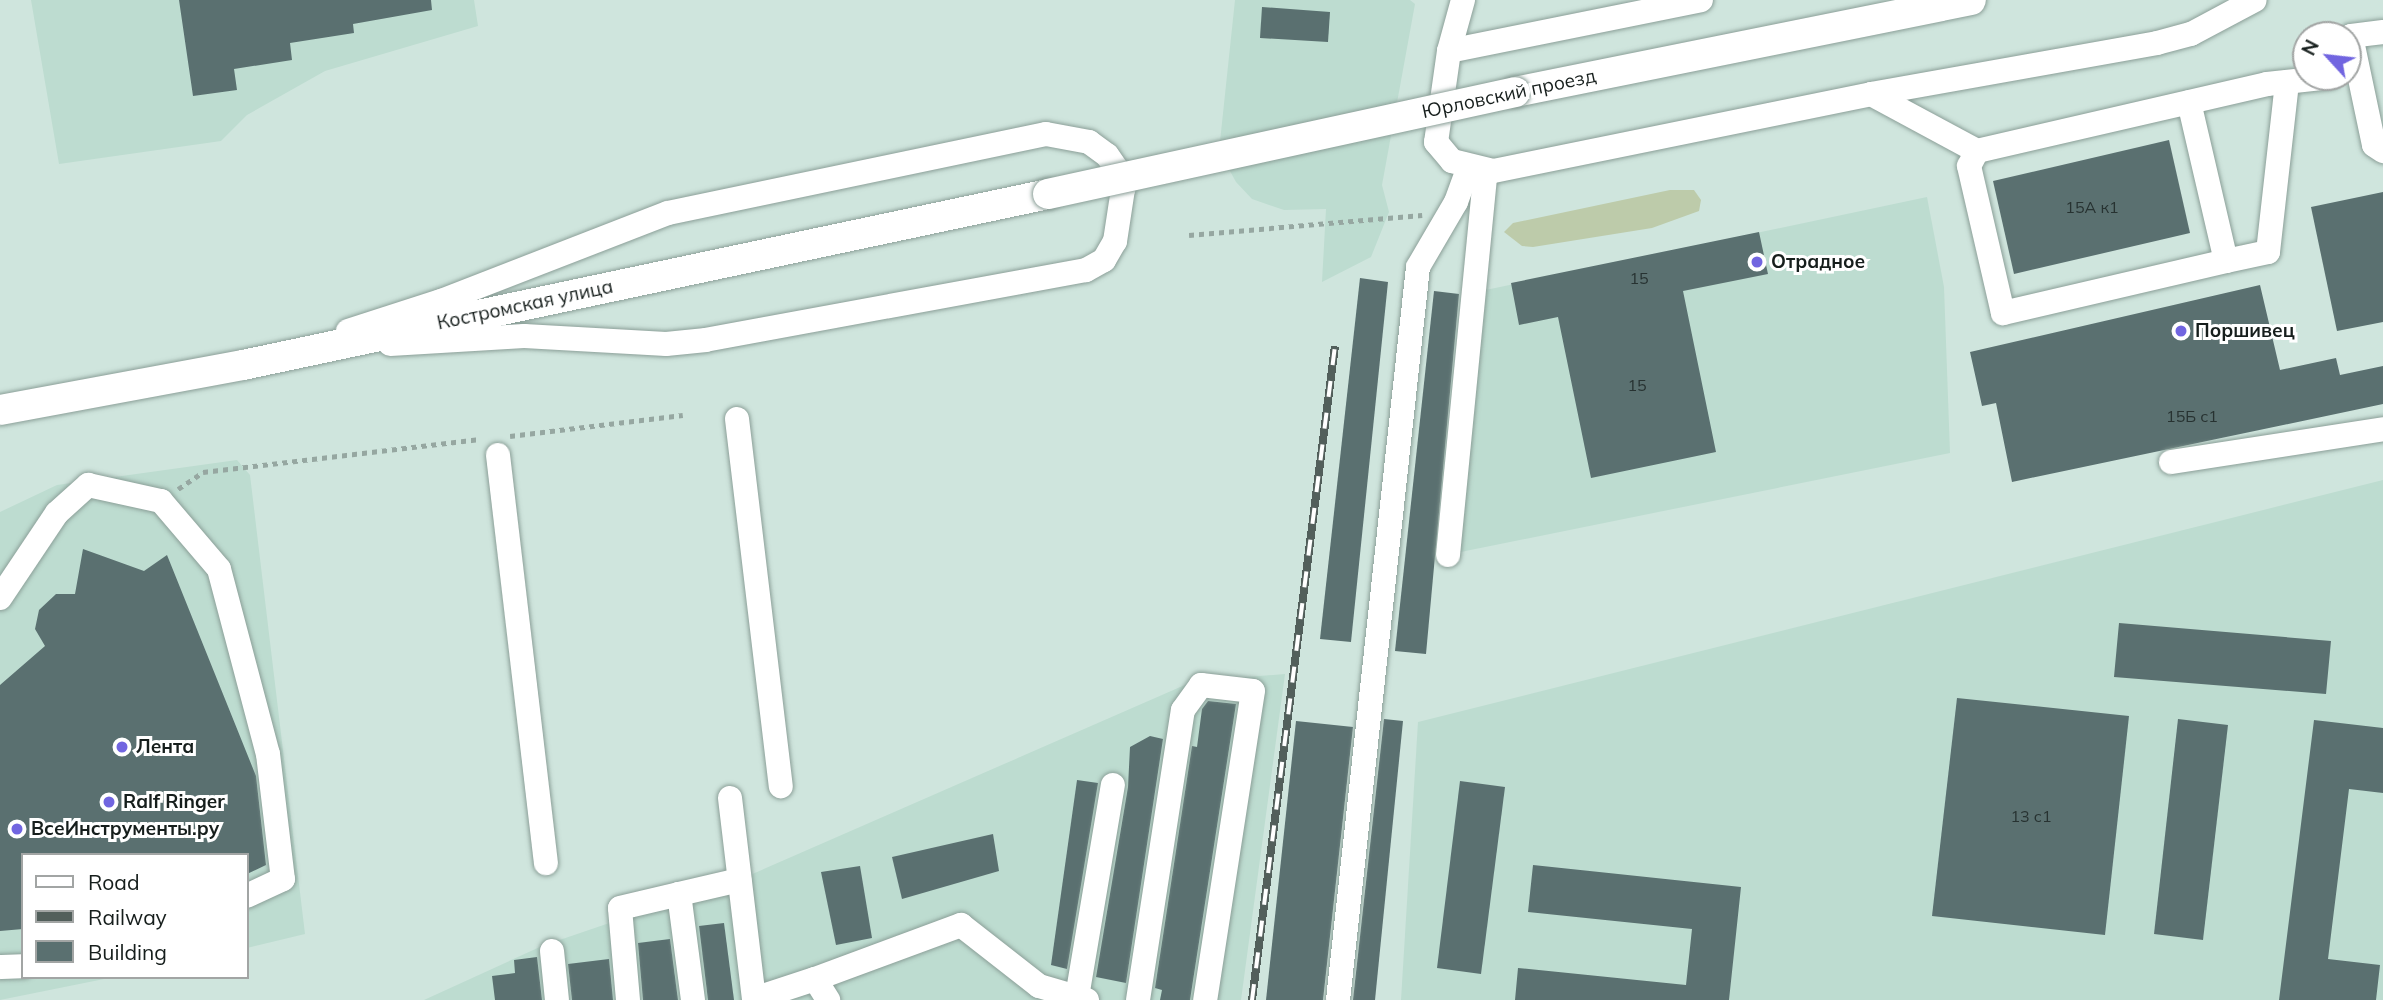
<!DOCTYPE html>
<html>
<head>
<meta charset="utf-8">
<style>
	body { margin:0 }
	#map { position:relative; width:2383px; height:1000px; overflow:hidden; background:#cfe5dd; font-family:Mulish,sans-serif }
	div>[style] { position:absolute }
	.built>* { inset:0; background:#bddcd0 }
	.green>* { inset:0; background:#bdcbaa }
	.building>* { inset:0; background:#5a7070 }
	.path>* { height:4.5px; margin-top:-2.25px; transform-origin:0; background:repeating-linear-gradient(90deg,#96a7a1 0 5px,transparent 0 10px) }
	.roads { filter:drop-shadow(0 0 2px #8b9f98) drop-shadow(0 0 2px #8b9f98) }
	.minor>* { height:24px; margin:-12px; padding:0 12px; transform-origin:12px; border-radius:12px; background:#fff }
	.major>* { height:30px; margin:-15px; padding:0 15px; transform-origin:15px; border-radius:15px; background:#fff }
	.rail>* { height:8px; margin-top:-4px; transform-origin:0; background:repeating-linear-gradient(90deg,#fff 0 16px,#525f5b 0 32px); box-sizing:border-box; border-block:2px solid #525f5b }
	.bridges { filter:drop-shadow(0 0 2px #8b9f98) drop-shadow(0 0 2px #8b9f98) }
	.major-bridge>* { height:30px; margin:-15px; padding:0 15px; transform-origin:15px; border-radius:15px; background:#fff }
	.dots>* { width:19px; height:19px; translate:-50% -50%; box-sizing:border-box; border:4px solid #fff; border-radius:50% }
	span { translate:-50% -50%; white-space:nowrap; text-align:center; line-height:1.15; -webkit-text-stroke:6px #fff; paint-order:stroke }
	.number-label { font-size:16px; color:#273231 }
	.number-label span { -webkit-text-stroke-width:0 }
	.street-label { font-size:19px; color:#161e1c }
	.poi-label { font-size:19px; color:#161e1c; font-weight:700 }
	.left { translate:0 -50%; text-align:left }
	.legend { position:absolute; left:21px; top:853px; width:228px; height:126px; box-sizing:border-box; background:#fff; border:2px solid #a2a5a4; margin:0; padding:9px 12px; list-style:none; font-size:21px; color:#161e1c }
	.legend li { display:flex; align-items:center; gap:14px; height:35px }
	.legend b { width:35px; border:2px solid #a2a5a4 }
	.north { position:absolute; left:2292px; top:21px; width:70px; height:70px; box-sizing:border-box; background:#fff; border:2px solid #a2a5a4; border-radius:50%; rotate:297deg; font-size:19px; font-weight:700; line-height:28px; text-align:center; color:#161e1c }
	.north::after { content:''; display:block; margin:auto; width:24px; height:32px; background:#7165e0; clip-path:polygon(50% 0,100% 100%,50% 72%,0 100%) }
</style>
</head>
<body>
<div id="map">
	<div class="built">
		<div style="clip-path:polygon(31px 0,474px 0,478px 26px,325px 71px,247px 115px,221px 141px,59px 164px)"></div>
		<div style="clip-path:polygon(1235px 0,1410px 0,1415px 4px,1382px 185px,1389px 212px,1371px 257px,1322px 282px,1326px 209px,1284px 210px,1252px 199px,1236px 182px,1219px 151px)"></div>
		<div style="clip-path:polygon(1927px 197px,1944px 287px,1950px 453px,1436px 557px,1462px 295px)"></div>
		<div style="clip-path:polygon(237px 460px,250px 475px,305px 934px,247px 948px,247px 855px,23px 855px,23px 977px,114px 977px,0 1000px,0 512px,57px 485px)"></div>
		<div style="clip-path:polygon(2383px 480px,2383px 1000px,1401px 1000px,1418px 722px)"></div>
		<div style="clip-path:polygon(1285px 674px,1241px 1000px,424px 1000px,542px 946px,750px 875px,1194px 681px)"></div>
	</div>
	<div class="green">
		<div style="clip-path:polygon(1670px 190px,1694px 190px,1701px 200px,1699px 211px,1652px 228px,1533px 247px,1522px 246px,1504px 232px,1513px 223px)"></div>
	</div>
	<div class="building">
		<div style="clip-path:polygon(179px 0,431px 0,432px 10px,353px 24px,354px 33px,290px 43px,292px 60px,234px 69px,237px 90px,193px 96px)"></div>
		<div style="clip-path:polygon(1262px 7px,1330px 12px,1328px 42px,1260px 38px)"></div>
		<div style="clip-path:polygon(2169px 140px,2190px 233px,2014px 274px,1993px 181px)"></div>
		<div style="clip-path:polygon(2383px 192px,2383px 322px,2337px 331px,2311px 207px)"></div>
		<div style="clip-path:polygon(1759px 232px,1768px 274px,1683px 291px,1716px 452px,1591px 478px,1558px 317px,1519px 325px,1511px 283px)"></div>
		<div style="clip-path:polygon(1360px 278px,1388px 282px,1351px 642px,1320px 639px)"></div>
		<div style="clip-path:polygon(2260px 285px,2280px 370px,2336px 358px,2340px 375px,2383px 366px,2383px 404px,2012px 482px,1996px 403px,1982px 406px,1970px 352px)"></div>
		<div style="clip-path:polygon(1434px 291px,1459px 294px,1426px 654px,1395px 651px)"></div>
		<div style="clip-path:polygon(83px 549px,144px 571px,167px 555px,256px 776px,266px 865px,247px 874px,247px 855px,23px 855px,23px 929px,0 931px,0 685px,45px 646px,35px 629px,39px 610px,56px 594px,75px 594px)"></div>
		<div style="clip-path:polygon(2119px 623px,2331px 641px,2326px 694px,2114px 677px)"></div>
		<div style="clip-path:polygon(1957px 698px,2129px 716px,2105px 935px,1932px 916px)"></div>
		<div style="clip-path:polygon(1208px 701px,1236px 704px,1190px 1000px,1160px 1000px,1162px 990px,1155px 988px,1192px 746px,1197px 747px,1202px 709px)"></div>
		<div style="clip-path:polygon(1384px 719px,1403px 721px,1375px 1000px,1353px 1000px)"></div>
		<div style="clip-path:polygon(2178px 719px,2228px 725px,2203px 940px,2154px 934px)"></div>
		<div style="clip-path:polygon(2314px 720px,2383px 728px,2383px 793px,2349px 789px,2328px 959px,2380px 965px,2376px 1000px,2279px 1000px)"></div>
		<div style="clip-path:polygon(1296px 721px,1353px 727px,1323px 1000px,1266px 1000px)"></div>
		<div style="clip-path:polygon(1150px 736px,1163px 739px,1126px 983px,1096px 977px,1128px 787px,1130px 747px)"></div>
		<div style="clip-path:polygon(1077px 780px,1098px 783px,1067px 969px,1051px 965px)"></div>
		<div style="clip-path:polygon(1460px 781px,1505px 787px,1481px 974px,1437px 968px)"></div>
		<div style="clip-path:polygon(993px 834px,999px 871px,902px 899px,892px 857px)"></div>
		<div style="clip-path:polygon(1533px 865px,1741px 887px,1729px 1000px,1515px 1000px,1518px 968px,1686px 985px,1692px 929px,1528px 912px)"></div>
		<div style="clip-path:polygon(860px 866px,872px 938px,836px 945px,821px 872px)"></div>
		<div style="clip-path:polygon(724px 923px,734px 1000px,708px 1000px,699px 926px)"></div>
		<div style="clip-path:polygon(670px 939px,678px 1000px,643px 1000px,638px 943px)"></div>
		<div style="clip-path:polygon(537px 957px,542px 1000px,495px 1000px,492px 976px,515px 973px,514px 960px)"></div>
		<div style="clip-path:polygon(609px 959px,613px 1000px,572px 1000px,568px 964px)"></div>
	</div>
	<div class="path">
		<div style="left:1189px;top:235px;width:234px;rotate:-4.9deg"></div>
		<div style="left:510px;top:436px;width:174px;rotate:-6.9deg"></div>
		<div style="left:178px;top:489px;width:30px;rotate:-34deg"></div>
		<div style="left:203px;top:472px;width:279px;rotate:-6.8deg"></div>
	</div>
	<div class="roads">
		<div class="minor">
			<div style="left:1463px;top:0;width:53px;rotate:105.4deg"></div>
			<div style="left:1449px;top:51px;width:92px;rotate:98.1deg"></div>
			<div style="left:1436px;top:142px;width:25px;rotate:50deg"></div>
			<div style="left:1452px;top:161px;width:42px;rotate:13.7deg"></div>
			<div style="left:1493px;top:171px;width:386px;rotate:-11.5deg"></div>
			<div style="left:1871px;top:94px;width:291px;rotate:-10.1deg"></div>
			<div style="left:2157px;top:43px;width:35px;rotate:-15deg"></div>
			<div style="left:2191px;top:34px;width:72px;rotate:-28deg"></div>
			<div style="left:2383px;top:32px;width:32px;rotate:173deg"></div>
			<div style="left:2351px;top:36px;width:111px;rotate:78.1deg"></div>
			<div style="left:2374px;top:145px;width:11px;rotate:34deg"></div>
			<div style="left:1449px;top:51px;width:257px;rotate:-11.4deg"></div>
			<div style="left:1871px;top:94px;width:120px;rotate:28.3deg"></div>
			<div style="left:1977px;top:151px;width:298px;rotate:-13deg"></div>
			<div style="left:2267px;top:84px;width:64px;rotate:-6.2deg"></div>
			<div style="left:1977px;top:151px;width:17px;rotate:118deg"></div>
			<div style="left:1969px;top:166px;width:151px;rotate:77deg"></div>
			<div style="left:2003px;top:313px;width:229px;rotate:-13.1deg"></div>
			<div style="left:2226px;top:261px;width:163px;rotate:-103.1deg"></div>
			<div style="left:2226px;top:261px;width:43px;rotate:-12.1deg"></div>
			<div style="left:2268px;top:252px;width:171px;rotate:-83.6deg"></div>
			<div style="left:348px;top:331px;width:98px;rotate:-17.9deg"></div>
			<div style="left:441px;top:301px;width:243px;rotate:-21.2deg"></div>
			<div style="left:668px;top:213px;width:386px;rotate:-11.8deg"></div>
			<div style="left:1046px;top:134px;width:44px;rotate:10.5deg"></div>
			<div style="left:1089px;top:142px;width:22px;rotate:36deg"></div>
			<div style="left:1107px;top:155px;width:19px;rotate:55deg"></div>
			<div style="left:1118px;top:171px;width:19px;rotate:74deg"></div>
			<div style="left:1123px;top:189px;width:53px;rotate:98.7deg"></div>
			<div style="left:1115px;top:241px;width:22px;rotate:120deg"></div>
			<div style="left:1104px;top:260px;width:21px;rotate:151deg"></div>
			<div style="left:1086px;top:270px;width:386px;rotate:169.6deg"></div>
			<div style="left:706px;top:340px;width:40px;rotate:174.3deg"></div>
			<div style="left:666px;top:344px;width:142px;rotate:-176.8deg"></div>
			<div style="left:524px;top:336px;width:134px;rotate:176.6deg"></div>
			<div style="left:737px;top:419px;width:370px;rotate:83.2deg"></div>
			<div style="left:498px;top:455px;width:411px;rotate:83.3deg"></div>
			<div style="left:2171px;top:462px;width:215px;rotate:-8.8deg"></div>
			<div style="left:1448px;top:555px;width:387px;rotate:-84.4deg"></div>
			<div style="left:0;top:598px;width:102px;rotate:-56.2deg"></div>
			<div style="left:57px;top:513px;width:42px;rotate:-42.1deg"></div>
			<div style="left:88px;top:485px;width:75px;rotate:12.4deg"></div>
			<div style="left:161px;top:501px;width:89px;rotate:49.5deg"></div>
			<div style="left:219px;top:569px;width:191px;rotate:75.2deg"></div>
			<div style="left:268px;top:754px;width:126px;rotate:83.2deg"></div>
			<div style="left:283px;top:879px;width:40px;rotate:155deg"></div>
			<div style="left:730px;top:798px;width:203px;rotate:83.2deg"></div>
			<div style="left:552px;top:951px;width:49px;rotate:84.2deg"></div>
			<div style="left:0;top:967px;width:23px;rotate:-2deg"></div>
			<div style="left:815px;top:979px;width:156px;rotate:-20.3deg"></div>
			<div style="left:961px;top:925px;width:99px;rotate:38deg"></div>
			<div style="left:1039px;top:986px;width:50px;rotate:16.3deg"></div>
			<div style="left:1077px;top:997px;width:215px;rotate:-80.4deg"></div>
			<div style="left:754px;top:999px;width:64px;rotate:-18.2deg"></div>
			<div style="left:815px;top:979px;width:25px;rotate:58deg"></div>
			<div style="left:628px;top:1000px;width:92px;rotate:-95deg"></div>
			<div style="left:620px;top:908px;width:61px;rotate:-13.3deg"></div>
			<div style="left:693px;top:1000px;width:107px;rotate:-97.5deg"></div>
			<div style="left:679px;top:894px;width:62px;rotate:-13.1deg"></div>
			<div style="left:1138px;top:1000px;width:293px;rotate:-81.2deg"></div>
			<div style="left:1183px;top:710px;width:31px;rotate:-54deg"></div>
			<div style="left:1201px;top:685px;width:52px;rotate:6.6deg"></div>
			<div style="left:1253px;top:691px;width:313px;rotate:98.8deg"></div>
			<div style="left:1338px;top:1000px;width:737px;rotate:-83.77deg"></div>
			<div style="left:1418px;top:267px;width:75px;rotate:-59.7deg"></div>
			<div style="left:1456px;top:202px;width:37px;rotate:-70deg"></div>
		</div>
		<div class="major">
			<div style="left:1515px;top:92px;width:465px;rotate:-11.4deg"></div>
			<div style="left:0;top:410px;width:247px;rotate:-10.5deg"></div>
			<div style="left:243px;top:365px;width:823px;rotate:-11.99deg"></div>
		</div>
	</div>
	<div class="rail">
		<div style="left:1252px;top:1000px;width:659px;rotate:-82.77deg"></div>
	</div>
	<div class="bridges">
		<div class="major-bridge">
			<div style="left:1048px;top:194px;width:478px;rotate:-12.3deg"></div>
		</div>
	</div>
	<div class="dots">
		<div style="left:1757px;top:262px;background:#7165e0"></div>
		<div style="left:2181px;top:331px;background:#7165e0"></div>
		<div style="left:122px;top:747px;background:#7165e0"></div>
		<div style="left:109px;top:802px;background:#7165e0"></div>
		<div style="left:17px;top:829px;background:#7165e0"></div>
	</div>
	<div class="number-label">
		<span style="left:2092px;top:207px">15А к1</span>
		<span style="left:1639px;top:278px">15</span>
		<span style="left:1637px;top:385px">15</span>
		<span style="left:2192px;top:416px">15Б с1</span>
		<span style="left:2031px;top:816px">13 с1</span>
	</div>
	<div class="street-label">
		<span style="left:1509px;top:94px;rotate:-12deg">Юрловский проезд</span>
		<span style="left:525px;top:305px;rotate:-12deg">Костромская улица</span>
	</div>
	<div class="poi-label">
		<span class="left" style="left:1771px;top:262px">Отрадное</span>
		<span class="left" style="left:2195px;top:331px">Поршивец</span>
		<span class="left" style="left:136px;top:747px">Лента</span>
		<span class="left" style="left:123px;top:802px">Ralf Ringer</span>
		<span class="left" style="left:31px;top:829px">ВсеИнструменты.ру</span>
	</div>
	<ul class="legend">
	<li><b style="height:9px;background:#fff"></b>Road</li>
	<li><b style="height:9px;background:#525f5b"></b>Railway</li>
	<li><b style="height:19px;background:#5a7070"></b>Building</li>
	</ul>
	<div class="north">N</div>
</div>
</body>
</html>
